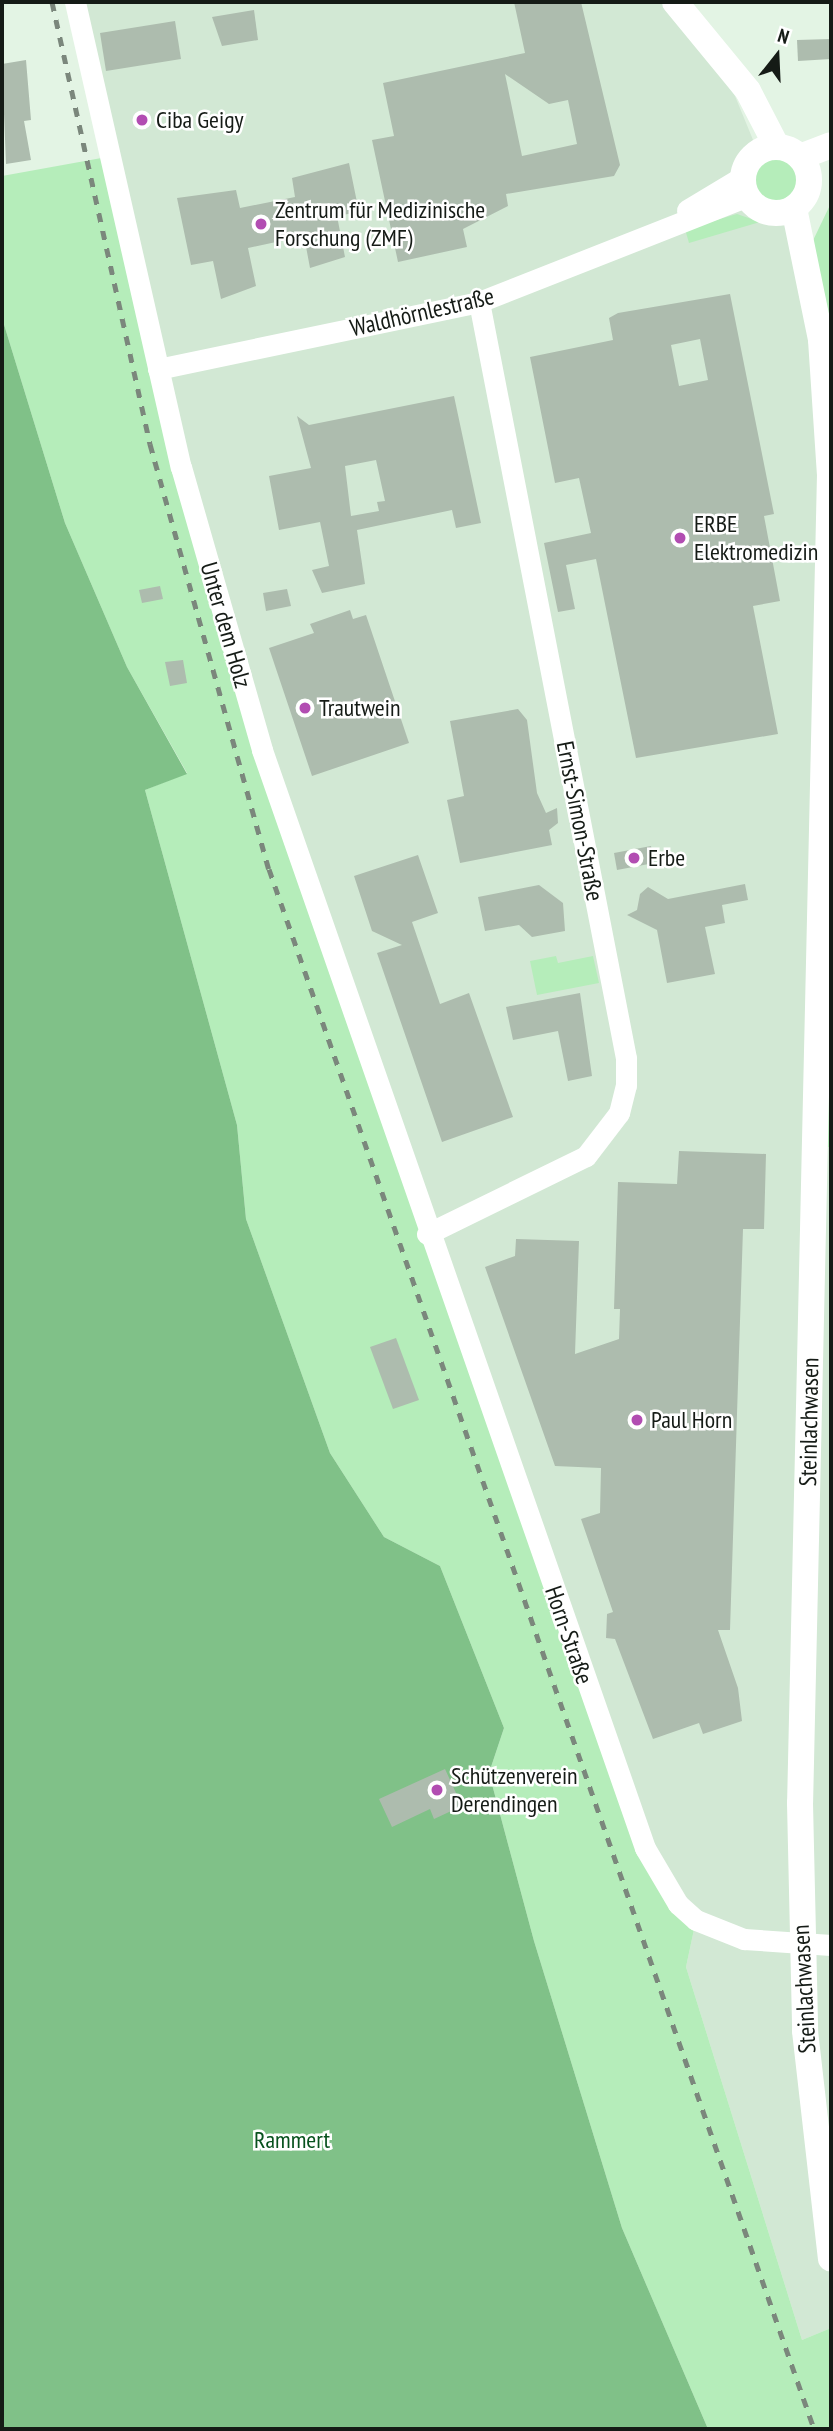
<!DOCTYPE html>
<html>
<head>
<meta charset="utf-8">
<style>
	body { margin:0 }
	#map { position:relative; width:833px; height:2431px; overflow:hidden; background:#e3f4e4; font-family:"PT Sans Narrow",sans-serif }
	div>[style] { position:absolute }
	.built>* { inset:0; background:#d2e8d4 }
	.green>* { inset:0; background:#b5edba }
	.round { border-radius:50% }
	.forest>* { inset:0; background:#80c188 }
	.building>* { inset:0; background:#adbcae }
	.minor>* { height:21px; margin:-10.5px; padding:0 10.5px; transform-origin:10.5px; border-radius:10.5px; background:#fff }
	.tertiary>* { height:26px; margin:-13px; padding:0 13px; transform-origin:13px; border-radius:13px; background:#fff }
	.tertiary>.ring { margin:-13px; padding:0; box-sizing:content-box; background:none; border:26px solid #fff; border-radius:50% }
	.rail>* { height:5px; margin-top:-2.5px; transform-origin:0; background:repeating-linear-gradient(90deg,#7b877c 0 9px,transparent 0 18px) }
	.dots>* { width:19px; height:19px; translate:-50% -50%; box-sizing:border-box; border:4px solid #fff; border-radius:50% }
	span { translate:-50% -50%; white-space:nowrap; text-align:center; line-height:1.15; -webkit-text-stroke:5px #fff; paint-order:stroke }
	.poi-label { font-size:24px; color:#151b16 }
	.left { translate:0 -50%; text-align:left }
	.street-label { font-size:24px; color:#151b16 }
	.park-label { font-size:24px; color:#07511d }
	.frame { position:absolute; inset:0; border:4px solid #151b16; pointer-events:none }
	.north { position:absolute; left:742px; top:21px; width:70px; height:70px; -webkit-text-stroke:5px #fff; paint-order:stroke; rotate:18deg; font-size:19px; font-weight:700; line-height:28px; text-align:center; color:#151b16 }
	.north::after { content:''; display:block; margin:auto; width:24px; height:32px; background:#151b16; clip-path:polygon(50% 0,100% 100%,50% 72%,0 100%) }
</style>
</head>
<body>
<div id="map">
	<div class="built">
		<div style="clip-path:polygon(75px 2px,671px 2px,735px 96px,758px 152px,794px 208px,821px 340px,817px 1147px,831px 1147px,831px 2328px,802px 2340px,686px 1967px,696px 1920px,645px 1848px,262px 750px)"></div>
	</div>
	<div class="green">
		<div style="clip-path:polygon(107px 157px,208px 566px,645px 1848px,696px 1920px,686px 1967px,802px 2340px,831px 2328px,831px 2429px,708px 2429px,622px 2228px,534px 1941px,489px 1773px,504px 1728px,440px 1566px,384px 1537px,330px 1453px,246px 1219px,237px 1125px,145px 790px,187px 773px,127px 667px,65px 523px,2px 318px,2px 176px)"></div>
		<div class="round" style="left:754px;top:157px;width:46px;height:46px"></div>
		<div style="clip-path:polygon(831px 203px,831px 1147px,816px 1147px,829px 630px,806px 255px)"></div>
		<div style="clip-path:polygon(737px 214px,760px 222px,689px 243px,685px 229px)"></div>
		<div style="clip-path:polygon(556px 956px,558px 963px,593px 956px,599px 983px,537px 995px,530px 961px)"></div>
	</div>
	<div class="forest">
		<div style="clip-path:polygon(2px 318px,65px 523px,127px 667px,187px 774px,145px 790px,237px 1125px,246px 1219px,330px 1453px,384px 1537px,440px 1566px,504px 1728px,489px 1773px,534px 1941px,622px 2228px,708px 2429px,2px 2429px)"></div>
	</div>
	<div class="building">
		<div style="clip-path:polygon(evenodd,514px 2px,581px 2px,620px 165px,614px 176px,506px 194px,508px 206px,463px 229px,467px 247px,398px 262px,372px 140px,394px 136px,383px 83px,525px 53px,514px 2px,505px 74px,549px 104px,568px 100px,577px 144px,522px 156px,505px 74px)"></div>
		<div style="clip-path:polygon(254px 10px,258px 40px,222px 46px,212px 17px)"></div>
		<div style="clip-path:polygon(175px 21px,181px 59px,106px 71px,100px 33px)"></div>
		<div style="clip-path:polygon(831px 39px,831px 59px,798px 61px,797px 40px)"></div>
		<div style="clip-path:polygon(26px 60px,31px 120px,24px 121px,31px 160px,6px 164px,2px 64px)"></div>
		<div style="clip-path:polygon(349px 163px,359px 212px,337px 216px,345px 257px,310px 268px,304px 236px,248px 248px,256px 286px,221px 299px,213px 261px,191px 265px,177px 198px,236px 190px,240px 208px,295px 197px,292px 178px)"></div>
		<div style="clip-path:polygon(evenodd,730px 294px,774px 514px,764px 516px,780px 601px,753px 606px,778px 734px,636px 758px,596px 559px,566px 565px,575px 609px,558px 612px,544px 543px,591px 533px,579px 478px,555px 483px,530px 357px,613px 340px,609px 318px,618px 313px,730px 294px,700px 339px,708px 380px,679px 386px,671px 345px,700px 339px)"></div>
		<div style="clip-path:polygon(evenodd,454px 396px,481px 523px,456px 528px,452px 510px,357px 530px,365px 584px,322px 593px,312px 570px,329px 566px,320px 522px,279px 530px,269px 476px,311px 468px,297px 416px,309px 425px,454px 396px,376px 460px,385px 501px,377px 502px,379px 511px,351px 516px,345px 466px,376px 460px)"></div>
		<div style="clip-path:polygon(160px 586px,163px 599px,142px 603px,139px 590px)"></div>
		<div style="clip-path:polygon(287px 589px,291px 606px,266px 611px,263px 593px)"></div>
		<div style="clip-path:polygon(350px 610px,353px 619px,366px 615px,409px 743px,312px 776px,269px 648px,314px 633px,310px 624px)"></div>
		<div style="clip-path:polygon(183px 660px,187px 683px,170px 686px,165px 662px)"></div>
		<div style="clip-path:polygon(518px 709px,527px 720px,537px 793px,546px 813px,557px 808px,558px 823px,549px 830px,552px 845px,460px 863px,447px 800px,464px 796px,450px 721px)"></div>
		<div style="clip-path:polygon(651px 846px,654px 863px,617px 870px,614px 853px)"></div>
		<div style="clip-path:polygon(418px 855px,438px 913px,412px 922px,440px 1004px,469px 993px,513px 1117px,442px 1142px,377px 953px,402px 945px,372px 931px,354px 876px)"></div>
		<div style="clip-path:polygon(745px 884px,748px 900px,722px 905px,725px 923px,705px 927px,715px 974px,667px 983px,657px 930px,627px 915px,637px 910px,640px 894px,648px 887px,668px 899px)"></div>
		<div style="clip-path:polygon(539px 885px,563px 903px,565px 931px,532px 937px,519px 925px,485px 931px,478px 897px)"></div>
		<div style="clip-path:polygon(580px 993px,592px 1076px,568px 1081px,558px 1031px,513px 1040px,506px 1007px)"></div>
		<div style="clip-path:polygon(679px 1151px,766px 1154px,764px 1229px,743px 1229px,730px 1630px,718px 1630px,738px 1688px,742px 1721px,703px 1734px,699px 1723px,653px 1739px,615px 1639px,606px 1638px,607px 1614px,613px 1612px,581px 1519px,600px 1513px,601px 1468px,555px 1466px,485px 1267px,515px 1256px,516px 1239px,579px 1241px,575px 1354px,619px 1339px,620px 1309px,614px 1309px,618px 1182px,677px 1184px)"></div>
		<div style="clip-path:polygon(396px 1338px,419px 1400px,393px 1409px,370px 1347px)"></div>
		<div style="clip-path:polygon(445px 1769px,462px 1806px,434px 1819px,430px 1809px,392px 1827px,379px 1799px)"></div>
	</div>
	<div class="minor">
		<div style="left:75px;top:2px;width:477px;rotate:77.2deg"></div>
		<div style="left:181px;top:467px;width:294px;rotate:74deg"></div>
		<div style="left:262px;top:750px;width:1163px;rotate:70.77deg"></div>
		<div style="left:645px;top:1848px;width:65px;rotate:59.5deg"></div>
		<div style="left:678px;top:1904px;width:24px;rotate:42deg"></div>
		<div style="left:696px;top:1920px;width:52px;rotate:21.6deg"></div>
		<div style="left:744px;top:1939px;width:87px;rotate:3.9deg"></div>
		<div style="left:687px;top:210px;width:64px;rotate:-31deg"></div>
		<div style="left:158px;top:369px;width:328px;rotate:-11.8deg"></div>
		<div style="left:479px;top:302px;width:287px;rotate:-21.5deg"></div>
		<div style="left:427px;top:1234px;width:177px;rotate:-26.1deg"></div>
		<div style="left:586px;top:1156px;width:54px;rotate:-52.5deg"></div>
		<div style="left:619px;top:1113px;width:29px;rotate:-76deg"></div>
		<div style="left:626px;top:1085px;width:27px;rotate:-90deg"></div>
		<div style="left:626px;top:1058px;width:770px;rotate:-101deg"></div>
	</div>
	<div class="tertiary">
		<div style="left:675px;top:2px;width:115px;rotate:50.6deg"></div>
		<div style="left:748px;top:91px;width:63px;rotate:62.6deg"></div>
		<div class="ring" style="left:743px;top:147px;width:40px;height:40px"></div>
		<div style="left:800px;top:157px;width:33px;rotate:-21deg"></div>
		<div style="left:794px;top:208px;width:135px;rotate:78.4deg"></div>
		<div style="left:821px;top:340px;width:134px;rotate:86.2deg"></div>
		<div style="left:830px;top:474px;width:1329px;rotate:91.29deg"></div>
		<div style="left:800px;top:1803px;width:228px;rotate:88.7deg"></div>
		<div style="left:805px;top:2031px;width:229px;rotate:83.5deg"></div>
	</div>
	<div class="rail">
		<div style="left:52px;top:2px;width:453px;rotate:77.5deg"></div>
		<div style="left:150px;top:444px;width:441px;rotate:74.4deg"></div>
		<div style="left:269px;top:869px;width:1652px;rotate:70.74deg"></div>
	</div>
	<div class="dots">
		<div style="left:142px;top:120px;background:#b24db2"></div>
		<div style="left:261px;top:224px;background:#b24db2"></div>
		<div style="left:680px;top:538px;background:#b24db2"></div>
		<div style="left:305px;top:708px;background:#b24db2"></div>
		<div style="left:634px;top:858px;background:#b24db2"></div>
		<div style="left:637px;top:1420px;background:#b24db2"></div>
		<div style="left:437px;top:1790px;background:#b24db2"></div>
	</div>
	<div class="poi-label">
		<span class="left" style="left:156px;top:120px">Ciba Geigy</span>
		<span class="left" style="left:275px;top:224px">Zentrum für Medizinische<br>Forschung (ZMF)</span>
		<span class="left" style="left:694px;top:538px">ERBE<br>Elektromedizin</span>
		<span class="left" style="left:319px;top:708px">Trautwein</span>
		<span class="left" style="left:648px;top:858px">Erbe</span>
		<span class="left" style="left:651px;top:1420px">Paul Horn</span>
		<span class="left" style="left:451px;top:1790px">Schützenverein<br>Derendingen</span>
	</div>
	<div class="street-label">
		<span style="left:422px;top:312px;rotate:-13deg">Waldhörnlestraße</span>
		<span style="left:226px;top:625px;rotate:74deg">Unter dem Holz</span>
		<span style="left:580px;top:821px;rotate:79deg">Ernst-Simon-Straße</span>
		<span style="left:809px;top:1422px;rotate:-89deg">Steinlachwasen</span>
		<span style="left:569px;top:1635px;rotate:71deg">Horn-Straße</span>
		<span style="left:804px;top:1989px;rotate:-93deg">Steinlachwasen</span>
	</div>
	<div class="park-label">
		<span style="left:292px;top:2140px">Rammert</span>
	</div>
	<div class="frame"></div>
	<div class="north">N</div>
</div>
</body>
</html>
